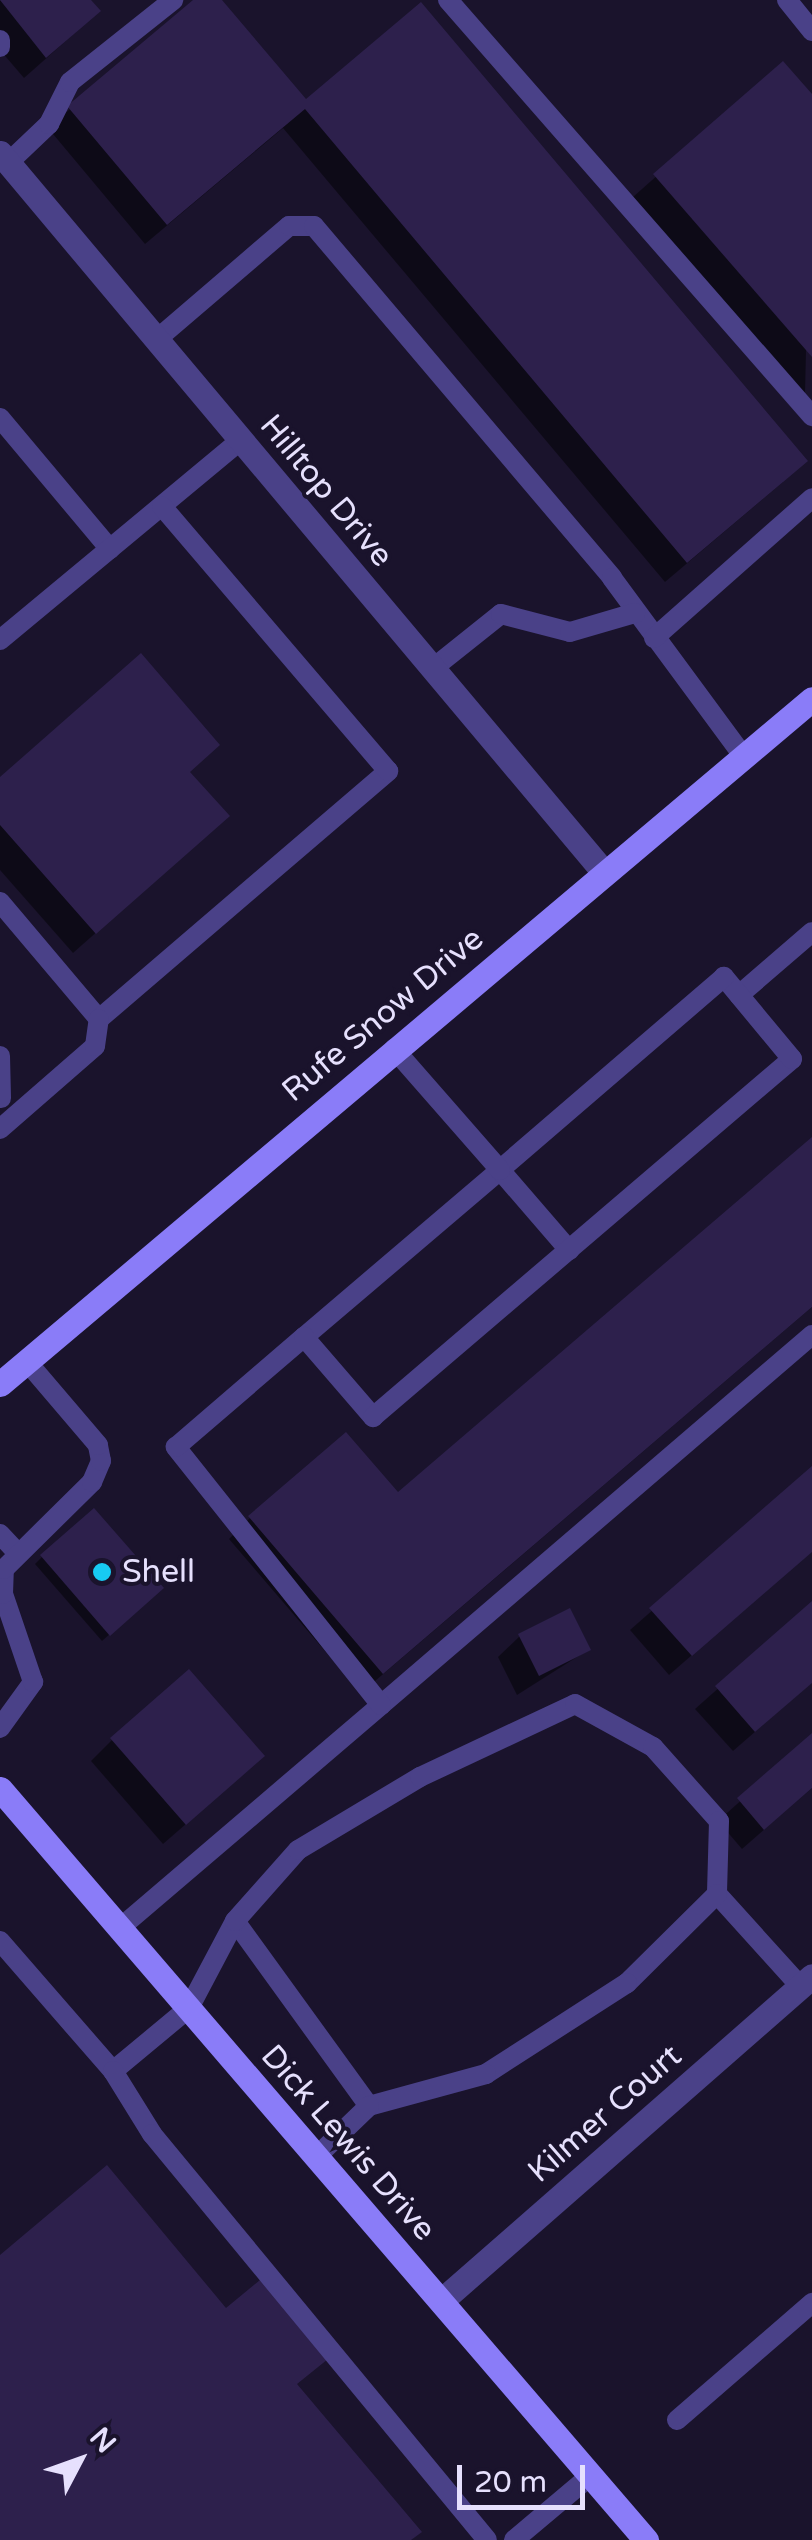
<!DOCTYPE html>
<html>
<head>
<meta charset="utf-8">
<style>
	body { margin:0 }
	#map { position:relative; width:812px; height:2540px; overflow:hidden; background:#1a132c; font-family:"Varela Round",sans-serif }
	div>[style] { position:absolute }
	.shadow>* { inset:0; background:#0007 }
	.building>* { inset:0; background:#2d204c }
	.lane>* { height:20px; margin:-10px; padding:0 10px; transform-origin:10px; border-radius:10px; background:#4a4188 }
	.street>* { height:25px; margin:-12.5px; padding:0 12.5px; transform-origin:12.5px; border-radius:12.5px; background:#4a4188 }
	.secondary>* { height:25px; margin:-12.5px; padding:0 12.5px; transform-origin:12.5px; border-radius:12.5px; background:#8a7cf8 }
	.dots>* { width:28px; height:28px; translate:-50% -50%; box-sizing:border-box; border:5px solid #1a132c; border-radius:50% }
	span { translate:-50% -50%; white-space:nowrap; text-align:center; line-height:1.15; -webkit-text-stroke:8px #1a132c; paint-order:stroke }
	.street-label { font-size:32px; color:#e6e0fd }
	.poi-label { font-size:32px; color:#e6e0fd }
	.left { translate:0 -50%; text-align:left }
	.north { position:absolute; left:30px; top:2410px; width:100px; height:100px; -webkit-text-stroke:8px #1a132c; paint-order:stroke; rotate:49deg; font-size:28px; font-weight:700; line-height:40px; text-align:center; color:#e6e0fd }
	.north::after { content:''; display:block; margin:auto; width:35px; height:45px; background:#e6e0fd; clip-path:polygon(50% 0,100% 100%,50% 72%,0 100%) }
	.scale { position:absolute; left:457px; top:2465px; width:128px; height:45px; box-sizing:border-box; border:5px solid #e6e0fd; border-top:0; padding-left:12px; font-size:30px; line-height:35px; white-space:nowrap; color:#e6e0fd; -webkit-text-stroke:8px #1a132c; paint-order:stroke }
</style>
</head>
<body>
<div id="map">
	<div class="shadow">
		<div style="clip-path:polygon(0 0,88px 0,76px 32px,24px 78px,0 50px)"></div>
		<div style="clip-path:polygon(197px 0,219px 0,306px 103px,783px 482px,665px 582px,283px 128px,145px 244px,48px 128px)"></div>
		<div style="clip-path:polygon(783px 64px,812px 98px,805px 394px,633px 197px)"></div>
		<div style="clip-path:polygon(0 780px,205px 836px,73px 953px,0 870px)"></div>
		<div style="clip-path:polygon(812px 1141px,812px 1307px,361px 1693px,229px 1539px,250px 1518px,397px 1496px)"></div>
		<div style="clip-path:polygon(812px 1470px,812px 1551px,669px 1675px,630px 1630px)"></div>
		<div style="clip-path:polygon(42px 1557px,154px 1595px,102px 1641px,35px 1564px)"></div>
		<div style="clip-path:polygon(812px 1605px,812px 1682px,733px 1751px,695px 1709px)"></div>
		<div style="clip-path:polygon(520px 1636px,588px 1650px,517px 1695px,498px 1657px)"></div>
		<div style="clip-path:polygon(812px 1737px,812px 1788px,742px 1849px,718px 1821px)"></div>
		<div style="clip-path:polygon(112px 1740px,240px 1777px,163px 1844px,91px 1761px)"></div>
	</div>
	<div class="building">
		<div style="clip-path:polygon(0 0,91px 0,101px 11px,46px 58px)"></div>
		<div style="clip-path:polygon(193px 0,222px 0,306px 99px,421px 2px,808px 461px,687px 563px,305px 109px,167px 225px,67px 106px)"></div>
		<div style="clip-path:polygon(783px 61px,812px 94px,812px 357px,653px 174px)"></div>
		<div style="clip-path:polygon(141px 653px,220px 745px,190px 772px,230px 816px,96px 934px,0 825px,0 777px)"></div>
		<div style="clip-path:polygon(812px 1137px,812px 1307px,383px 1674px,248px 1516px,346px 1432px,398px 1492px)"></div>
		<div style="clip-path:polygon(812px 1466px,812px 1552px,692px 1656px,649px 1608px)"></div>
		<div style="clip-path:polygon(94px 1508px,164px 1588px,110px 1636px,40px 1555px)"></div>
		<div style="clip-path:polygon(812px 1601px,812px 1683px,755px 1732px,715px 1686px)"></div>
		<div style="clip-path:polygon(570px 1608px,591px 1650px,539px 1676px,518px 1634px)"></div>
		<div style="clip-path:polygon(189px 1669px,265px 1756px,186px 1825px,110px 1738px)"></div>
		<div style="clip-path:polygon(812px 1733px,812px 1788px,764px 1830px,737px 1798px)"></div>
		<div style="clip-path:polygon(107px 2165px,226px 2308px,266px 2275px,333px 2355px,297px 2384px,422px 2532px,411px 2540px,0 2540px,0 2255px)"></div>
	</div>
	<div class="lane">
		<div style="left:448px;top:0;width:553px;rotate:48.81deg"></div>
		<div style="left:787px;top:0;width:40px;rotate:51deg"></div>
		<div style="left:0;top:40px;width:7px;rotate:90deg"></div>
		<div style="left:8px;top:163px;width:57px;rotate:-43.6deg"></div>
		<div style="left:49px;top:124px;width:47px;rotate:-63.4deg"></div>
		<div style="left:70px;top:82px;width:132px;rotate:-38.5deg"></div>
		<div style="left:156px;top:340px;width:175px;rotate:-40.6deg"></div>
		<div style="left:289px;top:226px;width:25px"></div>
		<div style="left:314px;top:226px;width:461px;rotate:49.7deg"></div>
		<div style="left:612px;top:578px;width:221px;rotate:53.6deg"></div>
		<div style="left:0;top:418px;width:171px;rotate:50deg"></div>
		<div style="left:654px;top:638px;width:211px;rotate:-41.5deg"></div>
		<div style="left:0;top:640px;width:313px;rotate:-39.7deg"></div>
		<div style="left:432px;top:669px;width:88px;rotate:-38.6deg"></div>
		<div style="left:501px;top:614px;width:71px;rotate:14.6deg"></div>
		<div style="left:570px;top:632px;width:68px;rotate:-16.3deg"></div>
		<div style="left:0;top:902px;width:153px;rotate:49.8deg"></div>
		<div style="left:99px;top:1019px;width:381px;rotate:-40.6deg"></div>
		<div style="left:388px;top:771px;width:348px;rotate:-130.5deg"></div>
		<div style="left:739px;top:995px;width:96px;rotate:-40.8deg"></div>
		<div style="left:0;top:1056px;width:42px;rotate:88.6deg"></div>
		<div style="left:0;top:1129px;width:126px;rotate:-41.1deg"></div>
		<div style="left:95px;top:1046px;width:27px;rotate:-82deg"></div>
		<div style="left:304px;top:1337px;width:257px;rotate:-40.4deg"></div>
		<div style="left:500px;top:1170px;width:106px;rotate:49.2deg"></div>
		<div style="left:0;top:1534px;width:22px;rotate:47deg"></div>
		<div style="left:381px;top:1705px;width:568px;rotate:-40.65deg"></div>
		<div style="left:0;top:1728px;width:57px;rotate:-54.3deg"></div>
		<div style="left:33px;top:1682px;width:93px;rotate:-108.8deg"></div>
		<div style="left:3px;top:1594px;width:25px;rotate:-88deg"></div>
		<div style="left:4px;top:1569px;width:124px;rotate:-44.7deg"></div>
		<div style="left:92px;top:1482px;width:23px;rotate:-67deg"></div>
		<div style="left:101px;top:1461px;width:16px;rotate:-101deg"></div>
		<div style="left:98px;top:1445px;width:109px;rotate:-130.5deg"></div>
		<div style="left:717px;top:1894px;width:124px;rotate:47.9deg"></div>
		<div style="left:235px;top:1921px;width:228px;rotate:54.1deg"></div>
		<div style="left:120px;top:1928px;width:343px;rotate:-40.5deg"></div>
		<div style="left:381px;top:1705px;width:330px;rotate:-128.5deg"></div>
		<div style="left:176px;top:1447px;width:169px;rotate:-40.7deg"></div>
		<div style="left:304px;top:1337px;width:106px;rotate:49.2deg"></div>
		<div style="left:373px;top:1417px;width:551px;rotate:-40.51deg"></div>
		<div style="left:792px;top:1059px;width:107px;rotate:-129.7deg"></div>
		<div style="left:724px;top:977px;width:296px;rotate:139.3deg"></div>
		<div style="left:500px;top:1170px;width:161px;rotate:-131.2deg"></div>
		<div style="left:0;top:1941px;width:172px;rotate:49deg"></div>
		<div style="left:113px;top:2071px;width:99px;rotate:-39.7deg"></div>
		<div style="left:189px;top:2008px;width:98px;rotate:-62.1deg"></div>
		<div style="left:235px;top:1921px;width:95px;rotate:-48.4deg"></div>
		<div style="left:298px;top:1850px;width:142px;rotate:-30.9deg"></div>
		<div style="left:420px;top:1777px;width:171px;rotate:-25.2deg"></div>
		<div style="left:575px;top:1704px;width:89px;rotate:28.9deg"></div>
		<div style="left:653px;top:1747px;width:99px;rotate:48.3deg"></div>
		<div style="left:719px;top:1821px;width:73px;rotate:91.6deg"></div>
		<div style="left:717px;top:1894px;width:127px;rotate:135.3deg"></div>
		<div style="left:627px;top:1983px;width:168px;rotate:147.2deg"></div>
		<div style="left:486px;top:2074px;width:121px;rotate:164.7deg"></div>
		<div style="left:369px;top:2106px;width:72px;rotate:136.1deg"></div>
		<div style="left:113px;top:2071px;width:74px;rotate:58.2deg"></div>
		<div style="left:152px;top:2134px;width:526px;rotate:50.47deg"></div>
		<div style="left:677px;top:2420px;width:179px;rotate:-40.9deg"></div>
		<div style="left:514px;top:2540px;width:99px;rotate:-40.1deg"></div>
	</div>
	<div class="street">
		<div style="left:0;top:153px;width:938px;rotate:49.98deg"></div>
		<div style="left:441px;top:2301px;width:493px;rotate:-41.2deg"></div>
	</div>
	<div class="secondary">
		<div style="left:0;top:1384px;width:1062px;rotate:-40.15deg"></div>
		<div style="left:0;top:1789px;width:991px;rotate:49.3deg"></div>
	</div>
	<div class="dots">
		<div style="left:102px;top:1572px;background:#17caf2"></div>
	</div>
	<div class="street-label">
		<span style="left:326px;top:491px;rotate:50deg">Hilltop Drive</span>
		<span style="left:383px;top:1015px;rotate:-40deg">Rufe Snow Drive</span>
		<span style="left:605px;top:2114px;rotate:-41deg">Kilmer Court</span>
		<span style="left:348px;top:2143px;rotate:49deg">Dick Lewis Drive</span>
	</div>
	<div class="poi-label">
		<span class="left" style="left:122px;top:1572px">Shell</span>
	</div>
	<div class="north">N</div>
	<div class="scale">20 m</div>
</div>
</body>
</html>
